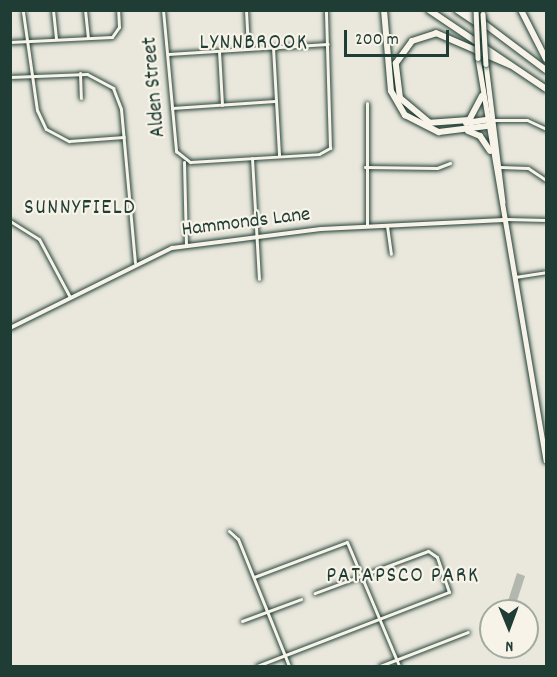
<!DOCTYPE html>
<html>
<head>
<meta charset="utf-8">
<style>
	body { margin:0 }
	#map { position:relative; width:557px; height:677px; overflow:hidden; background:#eae8dd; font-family:Dekko,sans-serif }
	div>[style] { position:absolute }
	.building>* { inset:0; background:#b2b8ae }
	.roads { filter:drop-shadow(0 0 2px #1f3d34) drop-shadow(0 0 2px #1f3d34) }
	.minor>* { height:3px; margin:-1.5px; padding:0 1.5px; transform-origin:1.5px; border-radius:1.5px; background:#f7f3e8 }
	.tertiary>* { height:4px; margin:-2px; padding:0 2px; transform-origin:2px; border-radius:2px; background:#f7f3e8 }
	.secondary>* { height:4.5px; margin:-2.25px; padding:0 2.25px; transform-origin:2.25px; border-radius:2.25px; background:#f7f3e8 }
	.motorway>* { height:6px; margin:-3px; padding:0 3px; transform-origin:3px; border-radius:3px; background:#f7f3e8 }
	.bridges { filter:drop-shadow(0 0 2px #1f3d34) drop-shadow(0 0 2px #1f3d34) }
	.secondary-bridge>* { height:4.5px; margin:-2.25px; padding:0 2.25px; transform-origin:2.25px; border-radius:2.25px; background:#f7f3e8 }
	span { translate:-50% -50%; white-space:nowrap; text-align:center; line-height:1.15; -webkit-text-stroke:4.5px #f7f3e8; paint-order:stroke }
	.street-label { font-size:21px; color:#1f3d34 }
	.neighbourhood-label { font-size:22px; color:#1f3d34; letter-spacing:1.5px }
	.frame { position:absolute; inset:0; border:12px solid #1f3d34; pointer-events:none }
	.north { position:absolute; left:479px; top:599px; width:60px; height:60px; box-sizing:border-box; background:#f7f3e8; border:2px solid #a1aaa0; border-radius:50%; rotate:179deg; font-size:16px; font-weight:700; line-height:24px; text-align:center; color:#1f3d34 }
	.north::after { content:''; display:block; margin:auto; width:21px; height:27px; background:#1f3d34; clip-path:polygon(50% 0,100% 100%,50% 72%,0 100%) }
	.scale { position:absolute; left:344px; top:30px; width:105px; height:27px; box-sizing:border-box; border:3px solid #1f3d34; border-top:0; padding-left:8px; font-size:18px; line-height:21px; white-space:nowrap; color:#1f3d34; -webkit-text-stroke:4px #f7f3e8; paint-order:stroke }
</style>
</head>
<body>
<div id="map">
	<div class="building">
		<div style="clip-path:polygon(517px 573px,525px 576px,515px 607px,507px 604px)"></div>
	</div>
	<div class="roads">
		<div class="minor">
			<div style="left:53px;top:10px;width:29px;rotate:84deg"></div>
			<div style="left:85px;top:10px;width:28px;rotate:84deg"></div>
			<div style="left:163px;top:10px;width:142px;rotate:84.7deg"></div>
			<div style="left:176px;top:151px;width:18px;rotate:38deg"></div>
			<div style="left:190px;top:162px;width:129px;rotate:-3.5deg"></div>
			<div style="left:319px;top:154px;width:13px;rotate:-29deg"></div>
			<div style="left:330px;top:148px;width:138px;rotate:-91.7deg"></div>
			<div style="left:246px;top:10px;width:39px;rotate:87deg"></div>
			<div style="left:23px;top:12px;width:99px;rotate:81.9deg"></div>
			<div style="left:37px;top:110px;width:21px;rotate:65deg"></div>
			<div style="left:46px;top:129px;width:26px;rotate:28deg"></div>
			<div style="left:69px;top:141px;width:55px;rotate:-4.2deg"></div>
			<div style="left:10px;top:42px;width:102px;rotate:-2.8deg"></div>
			<div style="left:112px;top:37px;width:12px;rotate:-55deg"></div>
			<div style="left:119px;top:27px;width:17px;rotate:-93deg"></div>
			<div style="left:273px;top:47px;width:109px;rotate:86.8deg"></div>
			<div style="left:219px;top:51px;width:54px;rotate:86.8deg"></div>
			<div style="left:168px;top:54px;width:160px;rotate:-3.6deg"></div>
			<div style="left:80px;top:73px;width:25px;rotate:88deg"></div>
			<div style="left:10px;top:77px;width:77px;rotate:-2.2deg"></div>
			<div style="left:87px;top:74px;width:30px;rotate:28deg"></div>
			<div style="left:113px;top:88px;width:22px;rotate:69deg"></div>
			<div style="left:121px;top:109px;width:154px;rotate:84.8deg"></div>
			<div style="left:172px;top:108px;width:103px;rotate:-3.9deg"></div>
			<div style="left:494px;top:120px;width:33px"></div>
			<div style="left:527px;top:120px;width:21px;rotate:25deg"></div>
			<div style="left:252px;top:158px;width:121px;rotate:86.7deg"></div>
			<div style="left:184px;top:162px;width:84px;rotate:88.6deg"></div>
			<div style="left:365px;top:167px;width:72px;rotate:0.8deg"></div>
			<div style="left:437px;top:168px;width:14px;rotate:-21deg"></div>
			<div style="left:500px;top:167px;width:28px;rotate:2deg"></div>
			<div style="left:528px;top:168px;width:22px;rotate:34deg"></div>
			<div style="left:506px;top:219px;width:40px;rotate:1.4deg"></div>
			<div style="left:10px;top:221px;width:34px;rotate:32deg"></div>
			<div style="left:39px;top:239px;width:66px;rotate:61.9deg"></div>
			<div style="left:367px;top:226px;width:123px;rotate:-90deg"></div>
			<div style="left:387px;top:226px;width:28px;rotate:82deg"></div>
			<div style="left:515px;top:277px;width:31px;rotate:-9deg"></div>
			<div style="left:229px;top:531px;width:12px;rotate:42deg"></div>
			<div style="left:238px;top:539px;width:137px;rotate:68.1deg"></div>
			<div style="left:254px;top:577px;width:99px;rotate:-20.6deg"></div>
			<div style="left:347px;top:542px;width:134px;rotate:67.2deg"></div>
			<div style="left:242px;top:621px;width:63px;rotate:-20.4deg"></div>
			<div style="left:257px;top:666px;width:206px;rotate:-21.1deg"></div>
			<div style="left:449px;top:592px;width:37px;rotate:-109deg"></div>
			<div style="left:437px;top:557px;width:11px;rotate:-146deg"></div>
			<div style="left:428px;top:551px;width:121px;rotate:159.6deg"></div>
			<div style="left:380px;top:666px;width:94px;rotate:-21.1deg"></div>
		</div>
		<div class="tertiary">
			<div style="left:10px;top:328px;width:181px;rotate:-26.3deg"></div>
			<div style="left:172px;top:248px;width:150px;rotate:-7.3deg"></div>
			<div style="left:321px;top:229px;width:183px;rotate:-2.8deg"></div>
		</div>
		<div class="secondary">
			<div style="left:478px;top:58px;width:408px;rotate:80.4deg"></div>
			<div style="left:486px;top:64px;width:139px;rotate:83deg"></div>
		</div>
		<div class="motorway">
			<div style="left:384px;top:10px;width:81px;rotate:85.1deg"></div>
			<div style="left:391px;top:91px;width:28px;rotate:60deg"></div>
			<div style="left:405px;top:115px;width:38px;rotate:27deg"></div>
			<div style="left:439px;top:132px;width:48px;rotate:-7.1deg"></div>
			<div style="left:429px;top:10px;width:141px;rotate:34deg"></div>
			<div style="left:457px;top:10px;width:23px;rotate:34deg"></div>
			<div style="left:466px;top:10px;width:100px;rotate:36.9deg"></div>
			<div style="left:521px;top:10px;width:55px;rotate:63deg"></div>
			<div style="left:482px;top:96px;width:27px;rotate:118deg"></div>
			<div style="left:469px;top:120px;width:39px;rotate:176deg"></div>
			<div style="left:430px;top:123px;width:39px;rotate:-140deg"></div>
			<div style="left:400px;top:98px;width:35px;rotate:-97deg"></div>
			<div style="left:396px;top:63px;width:27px;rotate:-54deg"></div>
			<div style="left:412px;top:41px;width:25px;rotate:-18deg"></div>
			<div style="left:436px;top:33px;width:81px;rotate:23.4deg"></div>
			<div style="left:466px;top:123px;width:20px;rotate:-9deg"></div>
			<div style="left:468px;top:131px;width:13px;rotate:23deg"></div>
			<div style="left:480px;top:136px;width:18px;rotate:56deg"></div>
		</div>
	</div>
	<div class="bridges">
		<div class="secondary-bridge">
			<div style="left:476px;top:10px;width:48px;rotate:87.6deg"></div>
			<div style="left:483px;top:14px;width:50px;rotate:86.6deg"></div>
		</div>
	</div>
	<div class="street-label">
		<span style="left:155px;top:87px;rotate:-95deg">Alden Street</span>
		<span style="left:246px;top:223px;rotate:-7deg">Hammonds Lane</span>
	</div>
	<div class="neighbourhood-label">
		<span style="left:254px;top:44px">LYNNBROOK</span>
		<span style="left:80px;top:209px">SUNNYFIELD</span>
		<span style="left:403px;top:577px">PATAPSCO PARK</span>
	</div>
	<div class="frame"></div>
	<div class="north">N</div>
	<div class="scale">200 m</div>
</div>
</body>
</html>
